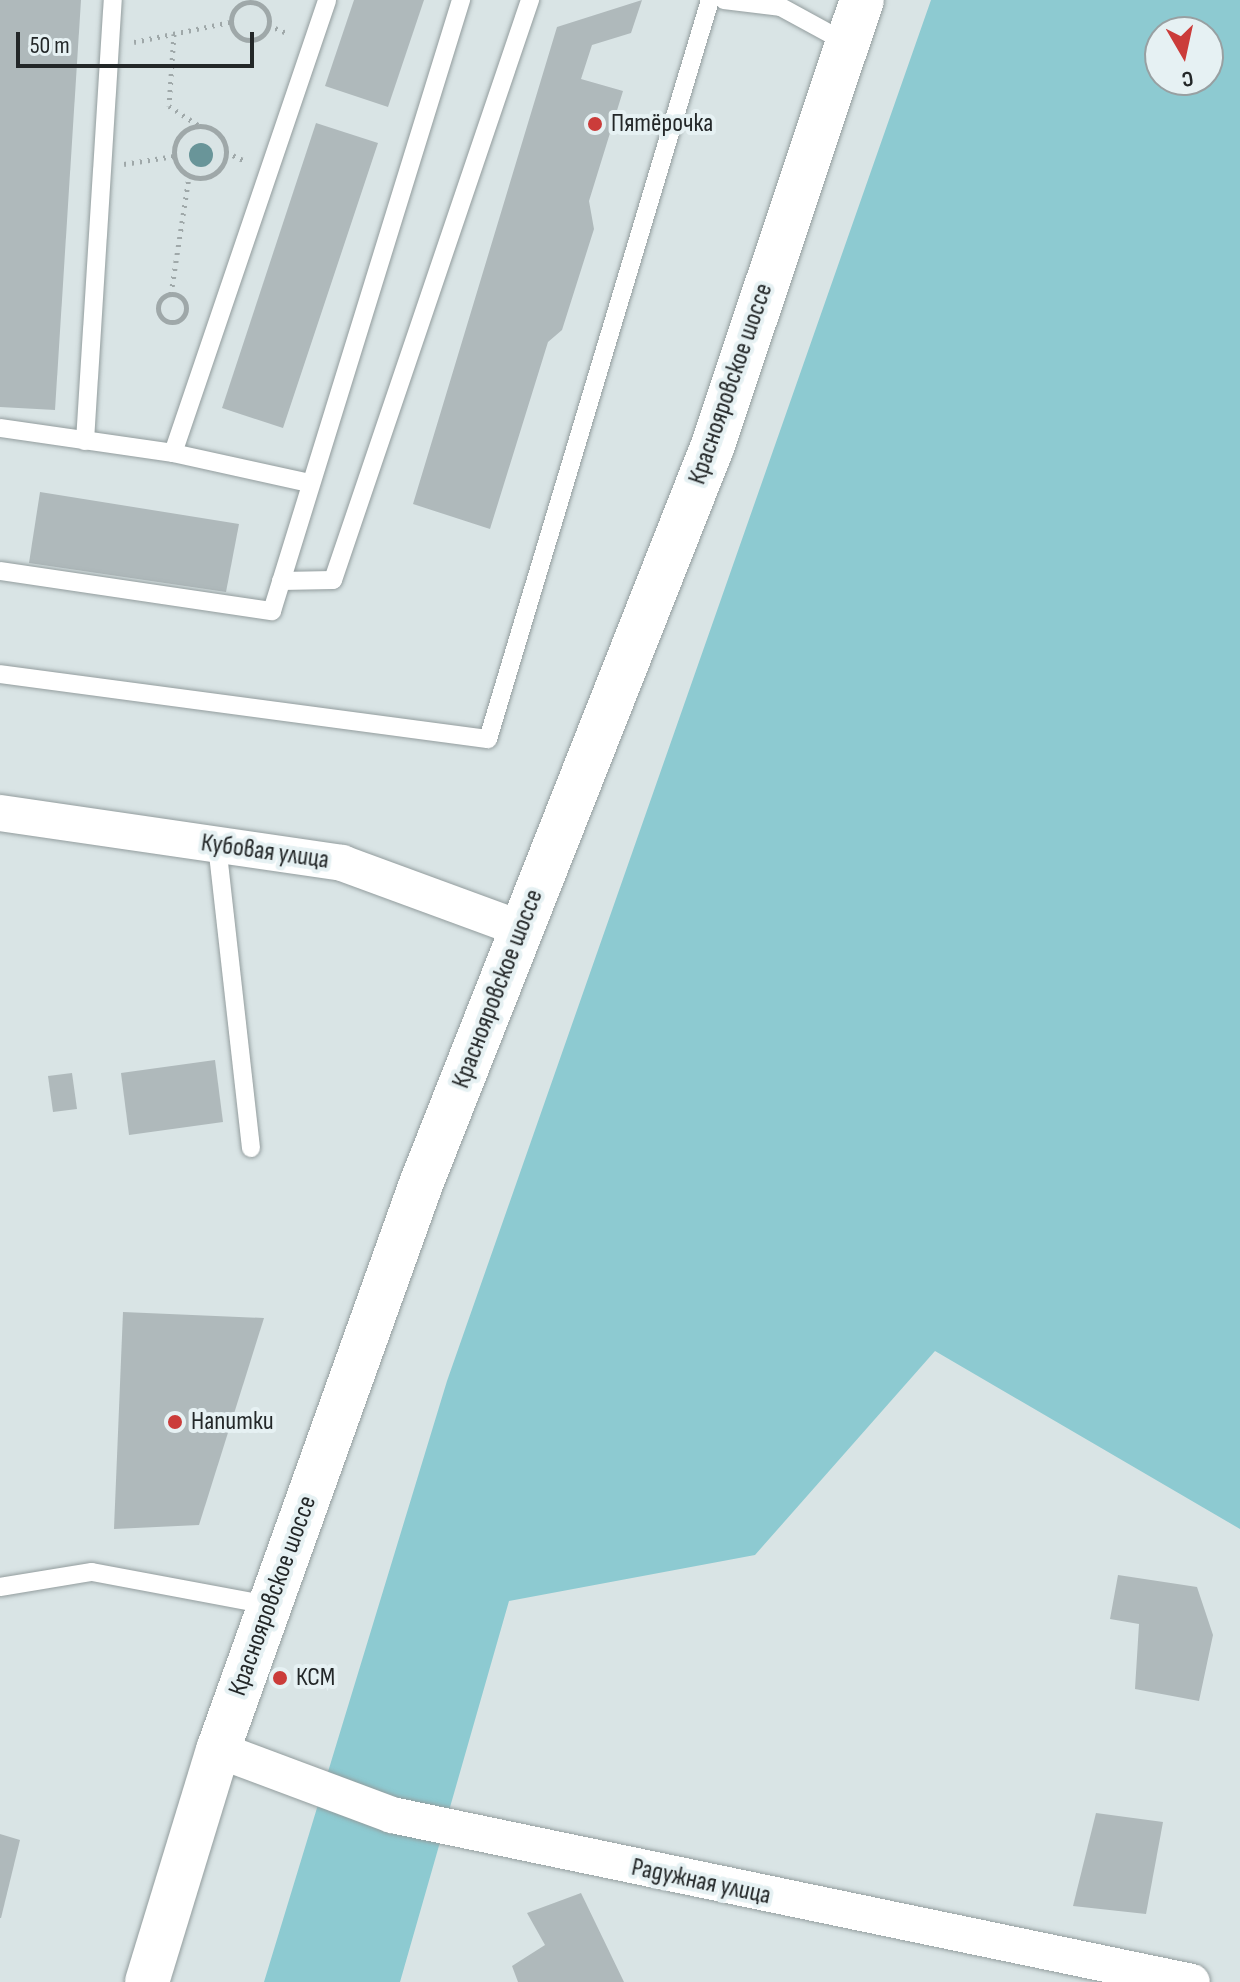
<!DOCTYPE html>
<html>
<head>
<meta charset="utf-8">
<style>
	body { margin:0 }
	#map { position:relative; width:1240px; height:1982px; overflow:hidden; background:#d9e4e5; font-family:"Sofia Sans Condensed",sans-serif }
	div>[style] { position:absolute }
	.green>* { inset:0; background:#8dcad1 }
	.building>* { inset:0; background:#afb9bb }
	.path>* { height:5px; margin-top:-2.5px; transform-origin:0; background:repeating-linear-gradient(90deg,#9fa8a9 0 2px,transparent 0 8px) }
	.path>.ring { margin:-2.5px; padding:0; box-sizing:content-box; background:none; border:5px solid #9fa8a9; border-radius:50% }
	.roads { filter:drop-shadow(0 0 2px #939d9e) drop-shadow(0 0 2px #939d9e) }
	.service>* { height:18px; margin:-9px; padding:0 9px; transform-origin:9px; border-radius:9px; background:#fff }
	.minor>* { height:36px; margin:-18px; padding:0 18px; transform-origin:18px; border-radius:18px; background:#fff }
	.tertiary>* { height:44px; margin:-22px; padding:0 22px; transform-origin:22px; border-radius:22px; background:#fff }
	.trees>* { width:24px; height:24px; margin:-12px; border-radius:50%; background:#699599 }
	.dots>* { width:22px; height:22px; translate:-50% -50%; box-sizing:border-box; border:4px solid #e6f1f3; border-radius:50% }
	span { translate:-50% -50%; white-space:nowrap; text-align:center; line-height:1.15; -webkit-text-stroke:8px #e6f1f3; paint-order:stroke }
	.poi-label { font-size:26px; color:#232728 }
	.left { translate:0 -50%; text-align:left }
	.street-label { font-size:26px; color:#232728 }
	.north { position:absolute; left:1144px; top:16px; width:80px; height:80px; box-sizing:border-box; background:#e6f1f3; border:2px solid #98a0a2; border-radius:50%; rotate:171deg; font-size:22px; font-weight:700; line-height:32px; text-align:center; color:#232728 }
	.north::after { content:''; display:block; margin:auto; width:28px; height:36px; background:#cb3c3a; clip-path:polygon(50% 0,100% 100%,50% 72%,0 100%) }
	.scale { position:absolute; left:16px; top:32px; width:238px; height:36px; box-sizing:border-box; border:4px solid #232728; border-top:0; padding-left:10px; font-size:24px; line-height:28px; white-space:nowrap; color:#232728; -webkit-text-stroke:6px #e6f1f3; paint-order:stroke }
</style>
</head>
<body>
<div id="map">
	<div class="green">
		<div style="clip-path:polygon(evenodd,931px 0,1240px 0,1240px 1529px,935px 1351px,755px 1555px,509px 1601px,400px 1982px,264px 1982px,447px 1381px,931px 0,1160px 32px,1208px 32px,1208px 80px,1160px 80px,1160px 32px)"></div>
	</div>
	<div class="building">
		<div style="clip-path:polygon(0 0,81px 0,55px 410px,0 407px)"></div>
		<div style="clip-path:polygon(354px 0,424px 0,388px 107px,325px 86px)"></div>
		<div style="clip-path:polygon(642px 0,631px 33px,592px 45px,581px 79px,623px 91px,589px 201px,594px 229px,562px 330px,548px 342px,490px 529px,413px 504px,557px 27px)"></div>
		<div style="clip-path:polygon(316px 123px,378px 143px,283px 428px,222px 408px)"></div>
		<div style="clip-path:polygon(40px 492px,239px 524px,226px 592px,29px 563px)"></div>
		<div style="clip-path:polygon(215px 1060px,223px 1122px,129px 1135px,121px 1073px)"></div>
		<div style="clip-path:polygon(72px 1073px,77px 1109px,53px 1112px,48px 1076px)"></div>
		<div style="clip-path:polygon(123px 1312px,264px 1318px,199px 1525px,114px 1529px)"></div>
		<div style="clip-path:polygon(1118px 1575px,1197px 1587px,1213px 1635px,1199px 1701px,1135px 1689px,1139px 1624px,1110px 1619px)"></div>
		<div style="clip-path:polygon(1096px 1813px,1163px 1822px,1146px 1914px,1073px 1906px)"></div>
		<div style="clip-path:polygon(0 1834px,20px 1840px,1px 1918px,0 1918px)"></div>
		<div style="clip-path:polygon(581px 1893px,624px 1982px,518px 1982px,512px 1966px,545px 1945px,527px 1913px)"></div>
	</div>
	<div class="path">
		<div class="ring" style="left:231px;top:2px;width:33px;height:33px"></div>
		<div style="left:268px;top:25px;width:23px;rotate:23deg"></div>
		<div style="left:174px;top:34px;width:72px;rotate:94deg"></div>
		<div style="left:169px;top:106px;width:35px;rotate:33deg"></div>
		<div style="left:134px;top:42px;width:99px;rotate:-11.7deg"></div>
		<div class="ring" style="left:174px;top:126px;width:47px;height:47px"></div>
		<div style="left:226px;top:152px;width:23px;rotate:25deg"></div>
		<div style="left:124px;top:164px;width:51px;rotate:-9.1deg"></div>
		<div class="ring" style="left:158px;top:294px;width:23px;height:23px"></div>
		<div style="left:171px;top:294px;width:119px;rotate:-81.3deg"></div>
	</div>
	<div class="roads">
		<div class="service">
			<div style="left:724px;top:0;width:56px;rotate:7.1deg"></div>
			<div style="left:768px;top:0;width:90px;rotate:28.6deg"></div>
			<div style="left:0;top:428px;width:175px;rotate:8.2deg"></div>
			<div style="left:173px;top:453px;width:478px;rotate:-71.2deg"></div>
			<div style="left:85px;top:441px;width:442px;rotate:-86.4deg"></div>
			<div style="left:173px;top:453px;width:139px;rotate:12.4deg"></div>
			<div style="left:0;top:571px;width:275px;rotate:8.4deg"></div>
			<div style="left:272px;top:611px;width:640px;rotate:-72.81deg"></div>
			<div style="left:281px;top:581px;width:52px;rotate:-1.1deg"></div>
			<div style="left:333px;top:580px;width:613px;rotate:-71.24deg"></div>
			<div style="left:0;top:674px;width:492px;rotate:7.6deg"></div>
			<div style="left:488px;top:739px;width:772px;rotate:-73.28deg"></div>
			<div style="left:217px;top:845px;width:305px;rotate:83.6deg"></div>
			<div style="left:0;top:1587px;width:93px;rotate:-9.3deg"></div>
			<div style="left:92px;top:1572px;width:180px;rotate:10.6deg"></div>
		</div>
		<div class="minor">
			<div style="left:0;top:813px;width:346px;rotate:8.3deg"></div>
			<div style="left:342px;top:863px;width:191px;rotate:20.2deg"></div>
			<div style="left:218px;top:1750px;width:186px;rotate:20.5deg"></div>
			<div style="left:392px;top:1815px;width:817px;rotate:11.79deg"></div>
		</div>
		<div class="tertiary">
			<div style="left:147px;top:1982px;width:243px;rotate:-73deg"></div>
			<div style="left:218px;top:1750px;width:601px;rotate:-70.27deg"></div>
			<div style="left:421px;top:1184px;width:795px;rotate:-68.44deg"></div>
			<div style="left:713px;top:445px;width:469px;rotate:-71.5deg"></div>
		</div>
	</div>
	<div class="trees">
		<div style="left:201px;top:155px"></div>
	</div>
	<div class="dots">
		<div style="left:595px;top:124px;background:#cb3c3a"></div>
		<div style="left:175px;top:1422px;background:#cb3c3a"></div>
		<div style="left:280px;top:1678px;background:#cb3c3a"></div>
	</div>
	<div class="poi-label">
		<span class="left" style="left:611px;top:124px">Пятёрочка</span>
		<span class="left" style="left:191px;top:1422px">Напитки</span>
		<span class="left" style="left:296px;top:1678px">КСМ</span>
	</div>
	<div class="street-label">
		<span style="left:731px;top:384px;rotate:-71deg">Краснояровское шоссе</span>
		<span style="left:265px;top:852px;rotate:8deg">Кубовая улица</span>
		<span style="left:498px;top:989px;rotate:-69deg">Краснояровское шоссе</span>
		<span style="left:273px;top:1596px;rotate:-70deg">Краснояровское шоссе</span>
		<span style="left:701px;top:1882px;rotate:12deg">Радужная улица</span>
	</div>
	<div class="north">С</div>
	<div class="scale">50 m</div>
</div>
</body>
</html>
